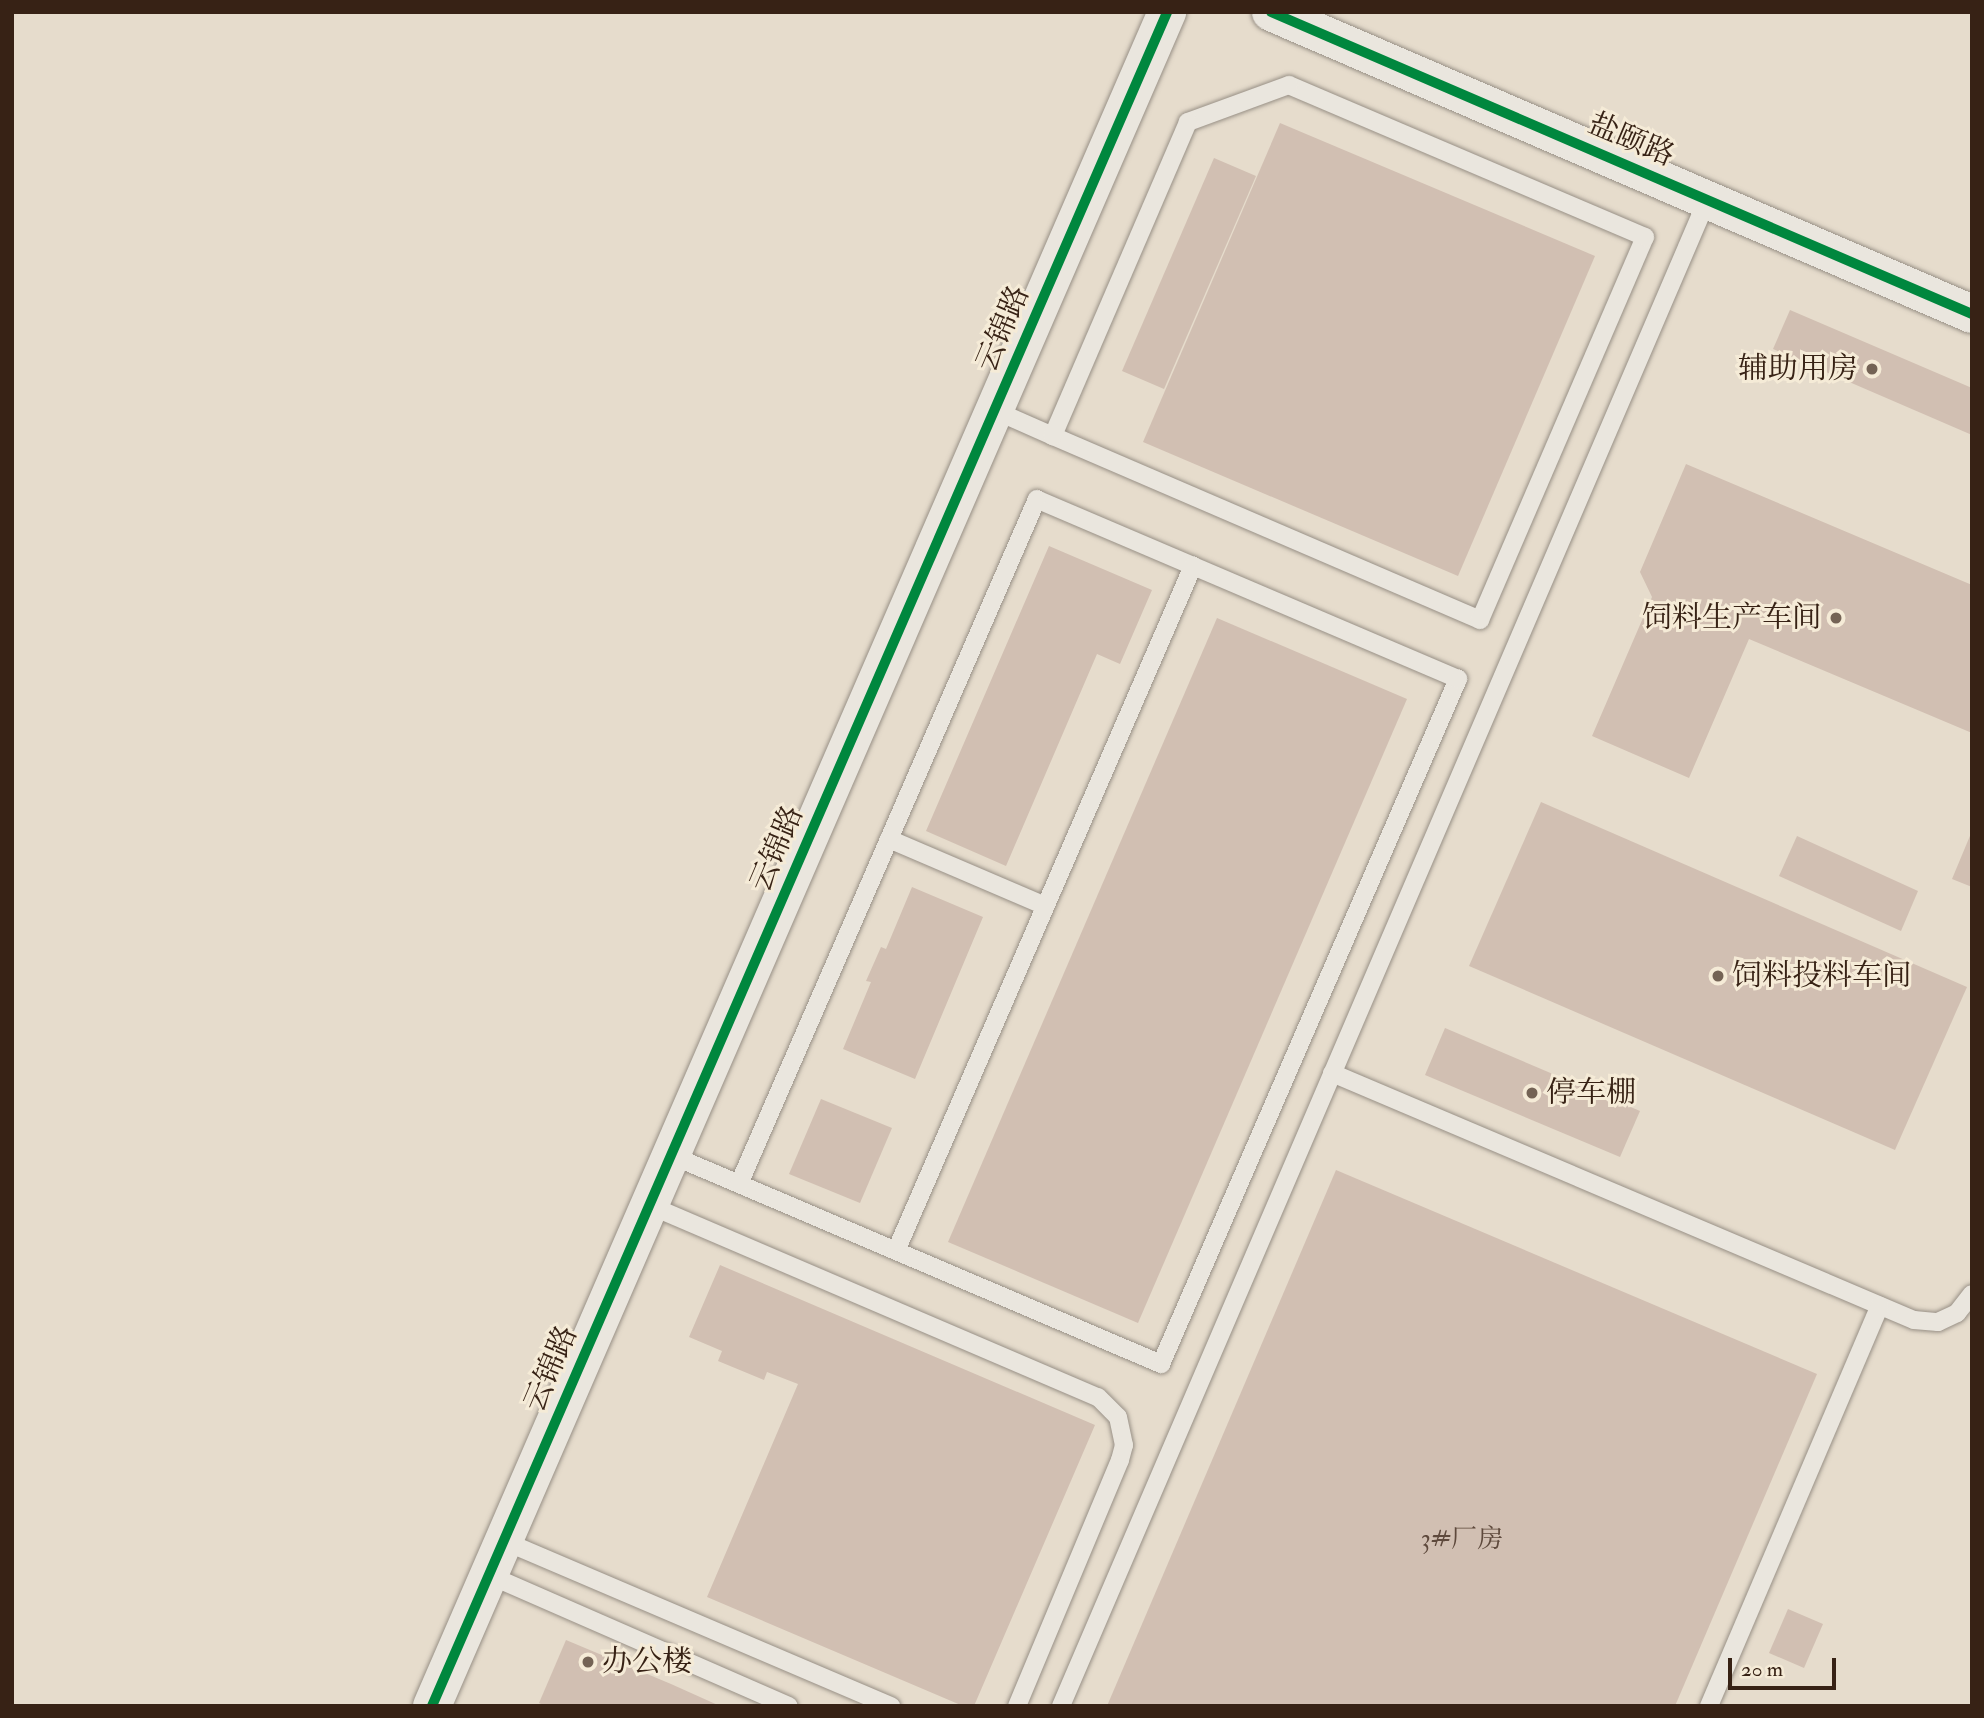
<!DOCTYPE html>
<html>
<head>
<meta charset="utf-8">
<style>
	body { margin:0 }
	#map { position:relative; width:1984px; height:1718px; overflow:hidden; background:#e6dccc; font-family:"IM FELL Double Pica","Noto Serif SC",serif }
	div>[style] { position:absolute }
	.building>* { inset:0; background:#d1bfb2 }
	.roads { filter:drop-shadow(0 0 2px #989086) drop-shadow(0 0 2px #989086) }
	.lane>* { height:18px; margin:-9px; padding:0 9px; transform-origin:9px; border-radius:9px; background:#eae6de }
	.secondary>* { height:38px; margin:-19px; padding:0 19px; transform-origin:19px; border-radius:19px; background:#eae6de }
	.cycleway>* { height:10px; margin:-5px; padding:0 5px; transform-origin:5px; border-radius:5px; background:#00873e }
	.dots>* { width:19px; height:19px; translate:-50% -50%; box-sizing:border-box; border:4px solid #f5ebd7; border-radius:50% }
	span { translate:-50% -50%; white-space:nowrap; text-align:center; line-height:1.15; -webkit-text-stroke:6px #f5ebd7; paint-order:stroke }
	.number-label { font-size:26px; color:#5e493c }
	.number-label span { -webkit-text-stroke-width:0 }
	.street-label { font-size:30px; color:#372215 }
	.poi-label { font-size:30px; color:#372215 }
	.right { translate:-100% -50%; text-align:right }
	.left { translate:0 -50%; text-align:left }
	.frame { position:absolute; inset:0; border:14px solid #372215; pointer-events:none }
	.scale { position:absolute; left:1728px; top:1658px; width:108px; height:32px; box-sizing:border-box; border:4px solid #372215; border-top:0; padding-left:9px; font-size:21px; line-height:24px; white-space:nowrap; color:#372215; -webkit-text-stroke:5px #f5ebd7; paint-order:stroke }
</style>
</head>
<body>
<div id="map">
	<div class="building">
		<div style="clip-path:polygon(1280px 123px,1595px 256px,1458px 576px,1143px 442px)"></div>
		<div style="clip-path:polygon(1214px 158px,1256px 176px,1164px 389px,1122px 371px)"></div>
		<div style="clip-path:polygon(1790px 310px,1972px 388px,1972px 435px,1773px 349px)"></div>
		<div style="clip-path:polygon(1686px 464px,1972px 585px,1972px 733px,1749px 639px,1689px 778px,1592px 736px,1652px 597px,1640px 572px)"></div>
		<div style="clip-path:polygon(1049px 546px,1152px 590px,1120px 664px,1097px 654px,1006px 866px,926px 831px)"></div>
		<div style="clip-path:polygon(1217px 618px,1407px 699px,1138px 1323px,948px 1242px)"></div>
		<div style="clip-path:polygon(1541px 802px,1967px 987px,1895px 1150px,1469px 966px)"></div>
		<div style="clip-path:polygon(1972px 831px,1972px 887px,1952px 879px)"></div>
		<div style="clip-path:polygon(1797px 836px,1918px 891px,1901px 931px,1779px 876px)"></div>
		<div style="clip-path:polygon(912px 887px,983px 917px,915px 1079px,843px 1049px,871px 982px,866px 981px,881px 947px,886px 949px)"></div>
		<div style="clip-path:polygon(1445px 1028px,1640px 1111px,1620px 1157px,1425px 1075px)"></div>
		<div style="clip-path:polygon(821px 1099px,892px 1128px,860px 1203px,789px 1174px)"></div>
		<div style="clip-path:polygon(1336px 1170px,1817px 1374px,1675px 1706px,1107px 1706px)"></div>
		<div style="clip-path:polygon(720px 1265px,1095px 1425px,974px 1706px,963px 1706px,707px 1597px,798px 1384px,767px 1372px,764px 1380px,718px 1361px,722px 1351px,689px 1337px)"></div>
		<div style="clip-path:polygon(1788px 1609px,1823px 1624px,1804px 1668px,1769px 1653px)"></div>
		<div style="clip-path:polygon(566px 1640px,671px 1684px,720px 1706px,545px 1706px,539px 1703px)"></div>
	</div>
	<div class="roads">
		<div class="lane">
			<div style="left:994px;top:410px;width:64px;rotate:23.8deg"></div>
			<div style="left:1053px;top:436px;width:465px;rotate:23.3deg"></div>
			<div style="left:1480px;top:620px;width:417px;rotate:-66.7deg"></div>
			<div style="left:1645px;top:237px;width:387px;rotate:-156.9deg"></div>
			<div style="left:1289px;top:85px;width:108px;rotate:159.9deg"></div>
			<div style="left:1188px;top:122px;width:342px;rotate:113.3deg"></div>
			<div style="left:889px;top:839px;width:170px;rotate:23.2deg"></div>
			<div style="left:1332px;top:1073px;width:632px;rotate:23deg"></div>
			<div style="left:1914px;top:1320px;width:24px;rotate:5deg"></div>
			<div style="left:1938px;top:1322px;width:21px;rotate:-25deg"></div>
			<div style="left:1957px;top:1313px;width:24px;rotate:-52deg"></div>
			<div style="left:671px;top:1155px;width:533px;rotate:23.1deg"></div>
			<div style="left:1161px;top:1364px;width:747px;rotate:-66.56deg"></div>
			<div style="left:1458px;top:679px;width:458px;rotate:-156.9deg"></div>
			<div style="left:1037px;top:499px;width:747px;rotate:113.51deg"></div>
			<div style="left:649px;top:1205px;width:488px;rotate:23.2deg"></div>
			<div style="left:1098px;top:1397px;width:28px;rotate:45deg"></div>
			<div style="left:1118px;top:1417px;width:29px;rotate:78deg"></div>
			<div style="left:1124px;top:1445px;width:16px;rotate:105deg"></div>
			<div style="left:1120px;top:1460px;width:267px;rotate:112.7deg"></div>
			<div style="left:896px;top:1251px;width:747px;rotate:-66.56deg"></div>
			<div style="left:504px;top:1541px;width:421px;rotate:23.1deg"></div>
			<div style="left:489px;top:1575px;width:327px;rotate:23.6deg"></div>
			<div style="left:1061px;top:1706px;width:1639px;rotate:-66.78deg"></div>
			<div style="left:1709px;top:1706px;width:435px;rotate:-66.9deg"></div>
		</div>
		<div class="secondary">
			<div style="left:1271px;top:12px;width:763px;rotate:23.31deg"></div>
			<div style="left:432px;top:1706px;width:1847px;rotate:-66.54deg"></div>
		</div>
	</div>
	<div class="cycleway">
		<div style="left:1271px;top:12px;width:763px;rotate:23.31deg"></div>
		<div style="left:432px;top:1706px;width:1847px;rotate:-66.54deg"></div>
	</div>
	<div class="dots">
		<div style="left:1872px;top:369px;background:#746355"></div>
		<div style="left:1836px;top:618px;background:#746355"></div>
		<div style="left:1718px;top:976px;background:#746355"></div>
		<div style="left:1532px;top:1093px;background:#746355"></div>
		<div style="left:588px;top:1662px;background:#746355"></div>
	</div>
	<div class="number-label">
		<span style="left:1462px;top:1540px">3#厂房</span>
	</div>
	<div class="street-label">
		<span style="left:1631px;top:140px;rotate:23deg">盐颐路</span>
		<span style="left:1003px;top:329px;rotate:-67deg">云锦路</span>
		<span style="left:777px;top:849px;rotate:-67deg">云锦路</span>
		<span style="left:551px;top:1369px;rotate:-67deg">云锦路</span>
	</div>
	<div class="poi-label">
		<span class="right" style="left:1858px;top:369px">辅助用房</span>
		<span class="right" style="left:1822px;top:618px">饲料生产车间</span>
		<span class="left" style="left:1732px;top:976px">饲料投料车间</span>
		<span class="left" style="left:1546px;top:1093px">停车棚</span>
		<span class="left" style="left:602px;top:1662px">办公楼</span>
	</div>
	<div class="frame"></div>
	<div class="scale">20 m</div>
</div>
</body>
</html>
